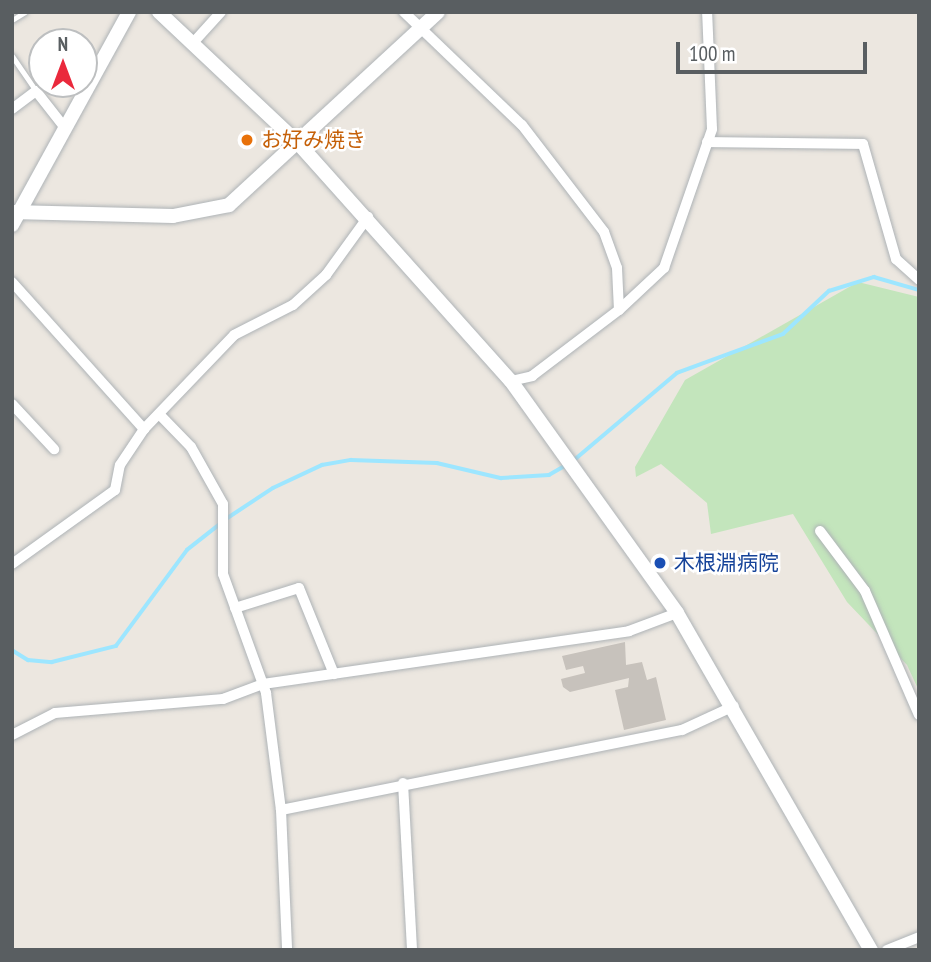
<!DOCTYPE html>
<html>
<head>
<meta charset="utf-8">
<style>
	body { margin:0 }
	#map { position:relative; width:931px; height:962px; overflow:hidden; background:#ece7e0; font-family:"PT Sans Narrow","Noto Sans JP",sans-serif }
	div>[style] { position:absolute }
	.green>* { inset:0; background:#c3e5bc }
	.stream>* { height:3.5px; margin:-1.75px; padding:0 1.75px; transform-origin:1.75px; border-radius:1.75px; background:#9de6ff }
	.building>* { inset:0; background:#c7c2bc }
	.roads { filter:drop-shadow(0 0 2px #aeb3b6) drop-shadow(0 0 2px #aeb3b6) }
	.service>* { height:5px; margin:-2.5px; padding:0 2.5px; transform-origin:2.5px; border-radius:2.5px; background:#fff }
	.minor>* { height:10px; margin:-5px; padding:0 5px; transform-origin:5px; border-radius:5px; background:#fff }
	.tertiary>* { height:14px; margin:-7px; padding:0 7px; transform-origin:7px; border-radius:7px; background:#fff }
	.dots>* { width:19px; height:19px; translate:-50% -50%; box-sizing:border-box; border:4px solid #fff; border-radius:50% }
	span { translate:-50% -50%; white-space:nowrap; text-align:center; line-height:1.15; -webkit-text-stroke:5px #fff; paint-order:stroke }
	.food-label { font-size:21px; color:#c56008 }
	.left { translate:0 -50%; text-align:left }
	.transit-label { font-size:21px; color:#164399 }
	.frame { position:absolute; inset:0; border:14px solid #595e61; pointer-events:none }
	.north { position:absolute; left:28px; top:28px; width:70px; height:70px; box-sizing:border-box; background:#fff; border:2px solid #bdbfc0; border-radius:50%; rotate:0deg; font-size:19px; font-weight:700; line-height:28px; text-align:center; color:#595e61 }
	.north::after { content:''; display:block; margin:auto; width:24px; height:32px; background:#ea293c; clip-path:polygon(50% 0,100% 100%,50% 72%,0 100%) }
	.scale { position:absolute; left:676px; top:42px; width:191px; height:32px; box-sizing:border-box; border:4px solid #595e61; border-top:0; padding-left:9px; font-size:21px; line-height:24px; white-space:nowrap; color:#595e61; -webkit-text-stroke:5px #fff; paint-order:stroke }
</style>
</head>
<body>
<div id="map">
	<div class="green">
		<div style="clip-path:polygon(858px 282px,919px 297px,919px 691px,907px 665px,847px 602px,793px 514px,711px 534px,707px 503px,661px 464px,636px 477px,635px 467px,685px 380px)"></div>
	</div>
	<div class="stream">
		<div style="left:573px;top:461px;width:136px;rotate:-40.2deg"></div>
		<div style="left:677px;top:373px;width:113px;rotate:-20.2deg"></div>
		<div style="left:783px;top:334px;width:63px;rotate:-43.1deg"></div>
		<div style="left:829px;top:291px;width:47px;rotate:-17.3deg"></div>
		<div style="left:874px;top:277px;width:47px;rotate:16.1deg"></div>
		<div style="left:226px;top:519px;width:56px;rotate:-33.4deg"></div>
		<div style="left:273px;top:488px;width:54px;rotate:-25.1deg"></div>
		<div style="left:322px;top:465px;width:29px;rotate:-10deg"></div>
		<div style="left:351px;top:460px;width:86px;rotate:2deg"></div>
		<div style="left:437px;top:463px;width:66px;rotate:13.2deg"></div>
		<div style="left:501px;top:478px;width:48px;rotate:-3.6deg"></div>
		<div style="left:549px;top:475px;width:20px;rotate:-30deg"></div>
		<div style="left:12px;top:650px;width:19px;rotate:32deg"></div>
		<div style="left:28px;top:660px;width:24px;rotate:5deg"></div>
		<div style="left:52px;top:662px;width:66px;rotate:-14deg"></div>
		<div style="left:116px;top:646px;width:119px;rotate:-53.5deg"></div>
		<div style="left:187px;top:550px;width:42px;rotate:-38.2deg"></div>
	</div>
	<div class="building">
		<div style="clip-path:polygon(625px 642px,626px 665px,642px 662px,647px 680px,656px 677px,666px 720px,624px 730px,615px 690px,628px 687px,629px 678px,570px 692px,563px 687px,561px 679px,585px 673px,583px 666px,566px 670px,562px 656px)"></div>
	</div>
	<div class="roads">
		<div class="service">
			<div style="left:12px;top:20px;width:15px;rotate:-32deg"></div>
			<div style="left:12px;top:56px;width:42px;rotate:55.6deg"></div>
		</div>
		<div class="minor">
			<div style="left:404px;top:12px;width:163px;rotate:43.8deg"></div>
			<div style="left:522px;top:125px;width:135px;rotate:52.5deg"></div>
			<div style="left:604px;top:232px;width:38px;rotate:70deg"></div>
			<div style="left:617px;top:268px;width:42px;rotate:87.3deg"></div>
			<div style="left:619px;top:310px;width:62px;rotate:-43deg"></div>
			<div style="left:664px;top:268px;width:147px;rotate:-70.9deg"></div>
			<div style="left:712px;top:129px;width:117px;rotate:-92.4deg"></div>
			<div style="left:192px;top:44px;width:43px;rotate:-47.8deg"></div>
			<div style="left:12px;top:109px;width:30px;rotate:-37deg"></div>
			<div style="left:36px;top:91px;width:47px;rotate:51.9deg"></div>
			<div style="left:707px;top:142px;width:156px;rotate:0.7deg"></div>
			<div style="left:863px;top:144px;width:120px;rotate:74deg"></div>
			<div style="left:896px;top:259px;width:31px;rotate:42deg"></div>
			<div style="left:12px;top:282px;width:198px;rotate:48.1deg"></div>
			<div style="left:511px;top:381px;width:22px;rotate:-13deg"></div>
			<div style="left:532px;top:376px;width:109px;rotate:-37.2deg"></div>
			<div style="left:12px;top:404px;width:62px;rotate:47deg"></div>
			<div style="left:159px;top:414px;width:46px;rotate:45.9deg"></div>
			<div style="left:191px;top:447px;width:65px;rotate:60.7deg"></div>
			<div style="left:223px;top:504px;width:70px;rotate:90deg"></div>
			<div style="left:223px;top:574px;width:127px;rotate:70.1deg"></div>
			<div style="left:266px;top:693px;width:118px;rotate:82.7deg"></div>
			<div style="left:281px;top:810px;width:140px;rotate:87.5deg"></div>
			<div style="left:820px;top:531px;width:75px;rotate:53.1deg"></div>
			<div style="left:865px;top:591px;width:135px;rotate:66.5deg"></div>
			<div style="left:12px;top:564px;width:127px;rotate:-35.7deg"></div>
			<div style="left:115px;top:490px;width:25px;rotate:-79deg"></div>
			<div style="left:120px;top:465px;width:43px;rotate:-56.3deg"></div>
			<div style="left:144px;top:429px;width:130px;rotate:-46.2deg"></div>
			<div style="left:234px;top:335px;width:66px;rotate:-27deg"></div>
			<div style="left:293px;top:305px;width:45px;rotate:-42.3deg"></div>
			<div style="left:326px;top:275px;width:72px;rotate:-54.1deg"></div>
			<div style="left:235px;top:608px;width:67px;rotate:-17.4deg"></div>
			<div style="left:299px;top:588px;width:93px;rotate:67.9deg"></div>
			<div style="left:12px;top:735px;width:48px;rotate:-27.1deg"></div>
			<div style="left:55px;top:713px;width:169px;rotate:-4.8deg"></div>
			<div style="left:223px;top:699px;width:43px;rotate:-20.6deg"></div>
			<div style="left:263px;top:684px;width:370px;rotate:-8.2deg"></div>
			<div style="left:629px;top:631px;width:51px;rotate:-20.6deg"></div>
			<div style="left:403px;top:783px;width:167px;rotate:86.9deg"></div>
			<div style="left:281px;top:810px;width:409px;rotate:-11.3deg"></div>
			<div style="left:682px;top:730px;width:57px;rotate:-24.8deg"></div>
			<div style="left:887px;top:950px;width:35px;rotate:-22deg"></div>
		</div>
		<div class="tertiary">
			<div style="left:159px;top:12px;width:191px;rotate:43.3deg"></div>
			<div style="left:298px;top:143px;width:319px;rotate:48.2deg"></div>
			<div style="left:511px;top:381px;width:285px;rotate:54.4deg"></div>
			<div style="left:677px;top:613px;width:389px;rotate:60.1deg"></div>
			<div style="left:12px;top:212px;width:161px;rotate:1.4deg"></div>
			<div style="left:173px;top:216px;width:57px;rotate:-11.1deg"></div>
			<div style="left:229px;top:205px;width:284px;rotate:-42.7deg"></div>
			<div style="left:12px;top:225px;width:243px;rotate:-61.2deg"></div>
		</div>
	</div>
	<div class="dots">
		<div style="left:247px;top:140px;background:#e8710a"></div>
		<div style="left:660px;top:563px;background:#1a4fb4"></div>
	</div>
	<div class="food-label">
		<span class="left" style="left:261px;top:140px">お好み焼き</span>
	</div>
	<div class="transit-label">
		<span class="left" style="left:674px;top:563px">木根淵病院</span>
	</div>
	<div class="frame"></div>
	<div class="north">N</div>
	<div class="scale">100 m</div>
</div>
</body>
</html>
